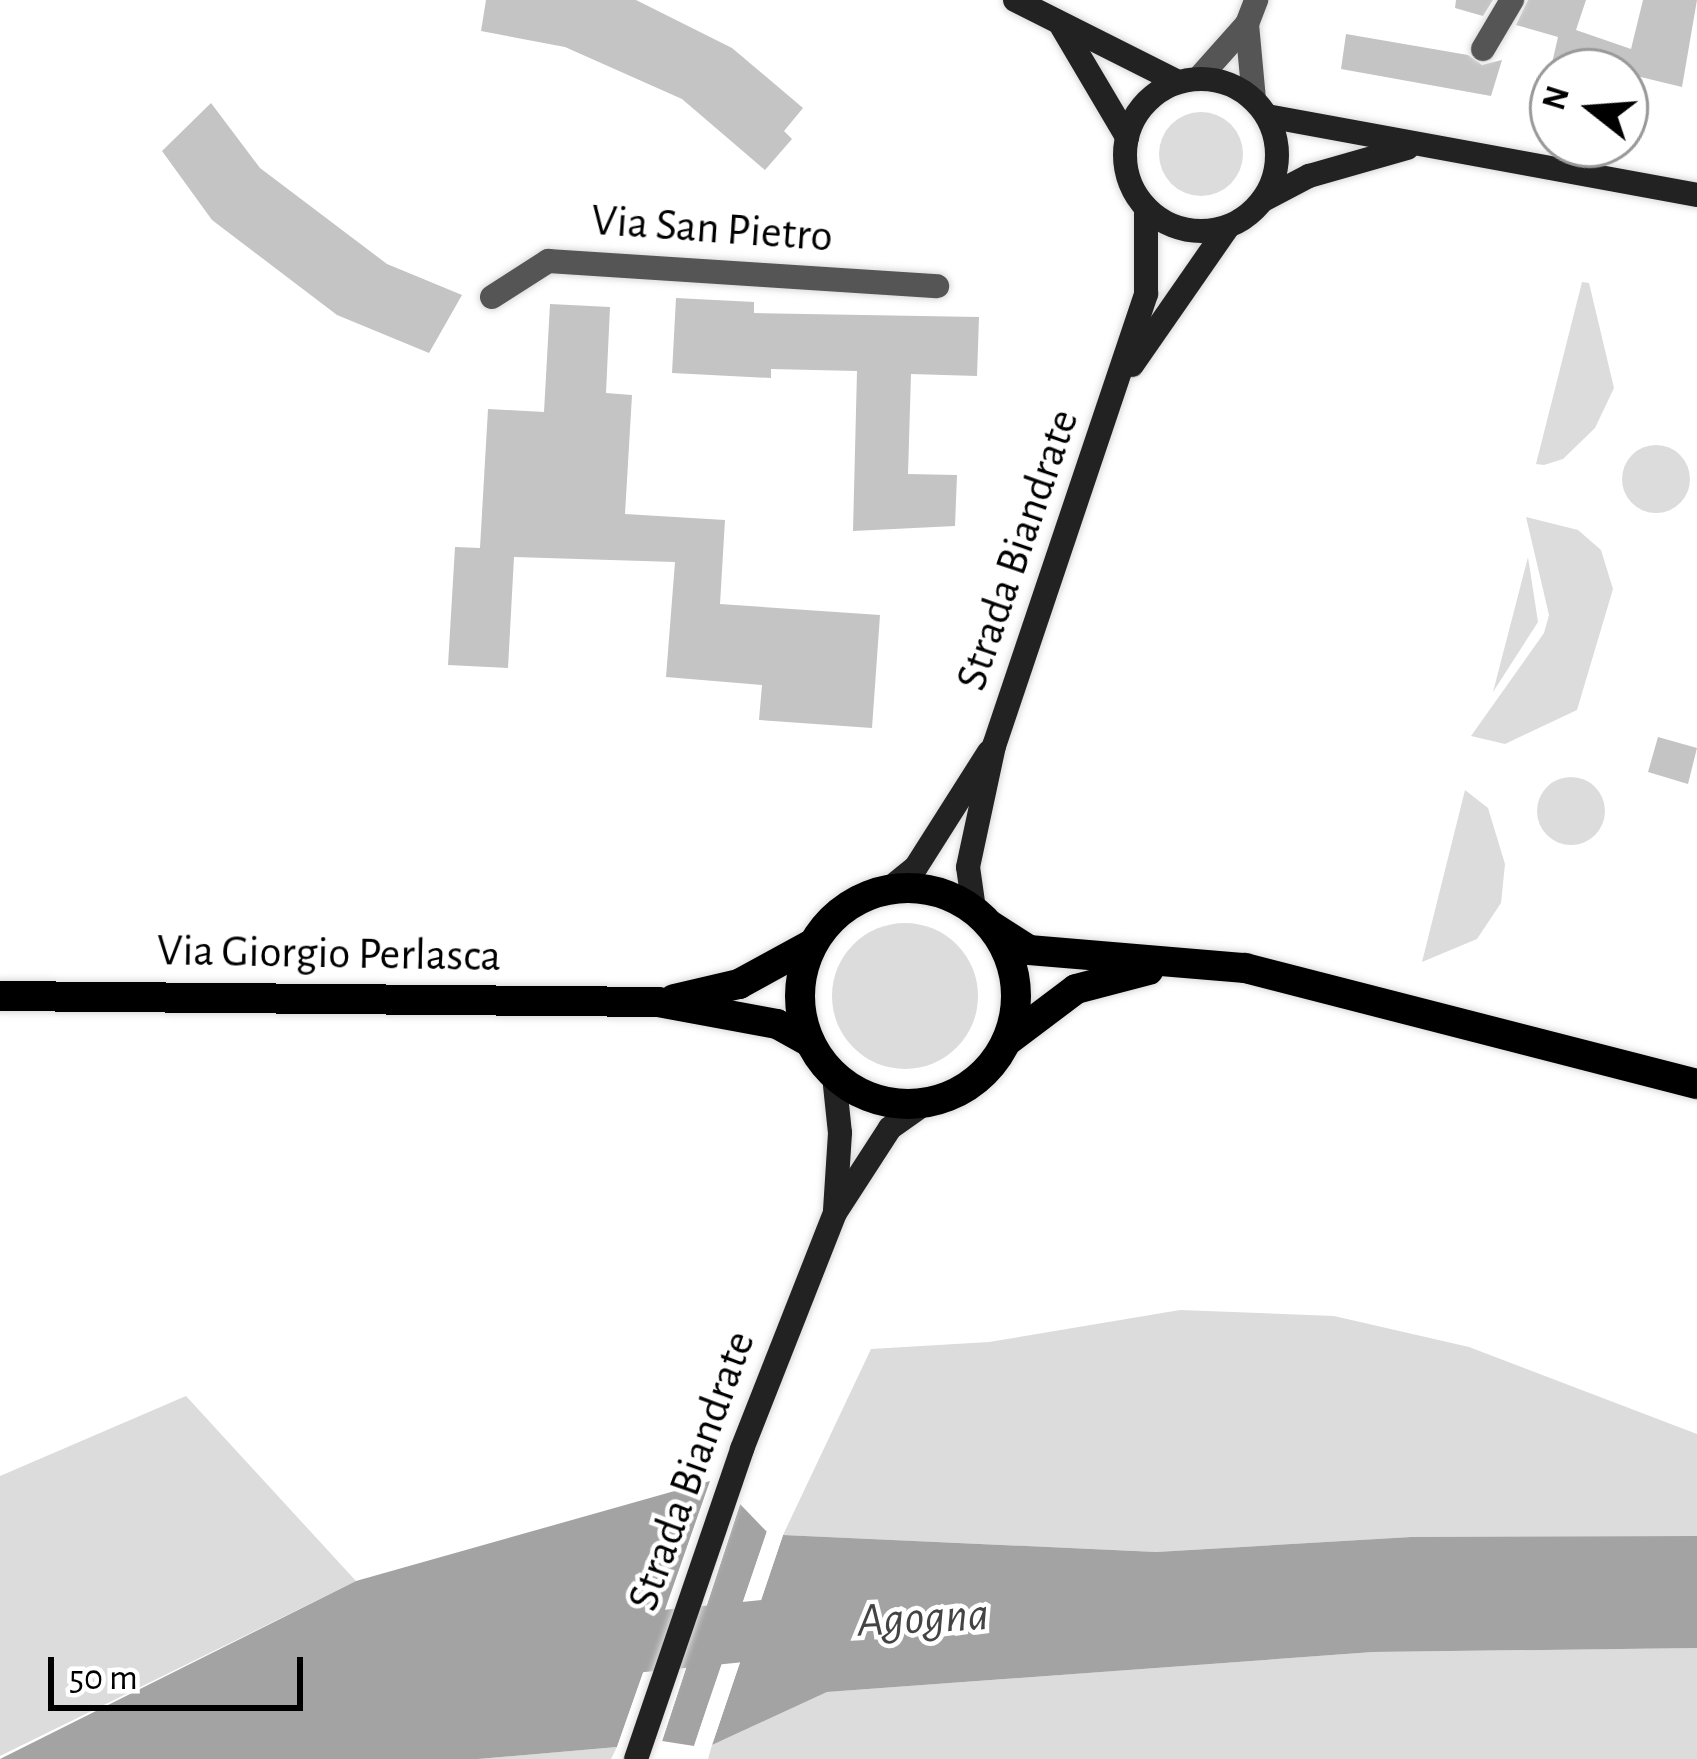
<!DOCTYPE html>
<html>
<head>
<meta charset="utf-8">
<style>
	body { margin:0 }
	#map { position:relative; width:1697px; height:1759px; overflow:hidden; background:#fff; font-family:"Alegreya Sans",sans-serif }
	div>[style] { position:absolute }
	.green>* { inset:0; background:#dcdcdc }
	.round { border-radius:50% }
	.water>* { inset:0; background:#a3a3a3 }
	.pier>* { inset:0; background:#fff }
	.river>* { height:60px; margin:-30px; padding:0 30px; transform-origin:30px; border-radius:30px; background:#a3a3a3 }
	.building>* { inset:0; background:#c4c4c4 }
	.roads { filter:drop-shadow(0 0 3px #dbdbdb) drop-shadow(0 0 3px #dbdbdb) }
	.minor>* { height:24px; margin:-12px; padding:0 12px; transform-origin:12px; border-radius:12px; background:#555 }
	.secondary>* { height:24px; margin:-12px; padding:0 12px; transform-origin:12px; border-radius:12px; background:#222 }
	.secondary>.ring { margin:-12px; padding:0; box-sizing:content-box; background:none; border:24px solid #222; border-radius:50% }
	.primary>* { height:30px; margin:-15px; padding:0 15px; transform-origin:15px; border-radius:15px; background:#000 }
	.primary>.ring { margin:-15px; padding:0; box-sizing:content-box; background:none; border:30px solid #000; border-radius:50% }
	span { translate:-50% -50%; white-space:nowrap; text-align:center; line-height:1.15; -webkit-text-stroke:9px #fff; paint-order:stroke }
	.street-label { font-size:45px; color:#000 }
	.water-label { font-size:48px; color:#444; font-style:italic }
	.north { position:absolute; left:1529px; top:48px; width:120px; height:120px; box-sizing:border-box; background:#fff; border:3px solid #999; border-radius:50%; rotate:287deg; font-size:33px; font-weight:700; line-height:48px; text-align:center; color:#000 }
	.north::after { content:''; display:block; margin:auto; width:42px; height:54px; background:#000; clip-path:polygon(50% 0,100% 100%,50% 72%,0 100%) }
	.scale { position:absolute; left:48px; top:1657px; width:255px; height:54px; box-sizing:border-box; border:6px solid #000; border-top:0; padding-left:15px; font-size:36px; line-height:42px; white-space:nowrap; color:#000; -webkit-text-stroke:9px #fff; paint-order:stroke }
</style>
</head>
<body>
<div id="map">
	<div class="green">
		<div class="round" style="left:1159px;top:112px;width:84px;height:84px"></div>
		<div style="clip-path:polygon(1582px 282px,1589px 283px,1614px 388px,1595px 428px,1563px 459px,1544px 465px,1536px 464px)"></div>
		<div class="round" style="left:1622px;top:445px;width:68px;height:68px"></div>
		<div style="clip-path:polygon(1526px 517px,1578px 530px,1601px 550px,1613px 589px,1577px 710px,1505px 744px,1471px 736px,1544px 633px,1549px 615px)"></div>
		<div style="clip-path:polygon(1528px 557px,1538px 622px,1493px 692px)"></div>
		<div class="round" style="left:1537px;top:777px;width:68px;height:68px"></div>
		<div style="clip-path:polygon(1465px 790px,1488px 808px,1505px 864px,1501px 903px,1477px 939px,1422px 962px)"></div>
		<div class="round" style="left:832px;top:923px;width:146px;height:146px"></div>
		<div style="clip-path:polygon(1180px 1310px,1334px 1316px,1469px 1347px,1697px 1434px,1697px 1536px,1411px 1537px,1156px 1552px,783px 1535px,871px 1349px,989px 1342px)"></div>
		<div style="clip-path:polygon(186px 1396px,356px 1581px,0 1756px,0 1476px)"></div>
		<div style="clip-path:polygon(1697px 1648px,1697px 1759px,708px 1759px,712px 1745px,827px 1692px,1373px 1652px)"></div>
		<div style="clip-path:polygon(617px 1747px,611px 1759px,478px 1759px)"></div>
	</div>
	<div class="water">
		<div style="clip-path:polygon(710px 1481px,617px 1747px,478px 1759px,0 1759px,356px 1581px)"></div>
		<div style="clip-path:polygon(740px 1504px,767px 1532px,694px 1746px,662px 1741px)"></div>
		<div style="clip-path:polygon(783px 1535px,1156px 1552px,1411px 1537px,1697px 1536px,1697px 1648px,1373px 1652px,827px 1692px,712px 1745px)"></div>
	</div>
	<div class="pier">
		<div style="clip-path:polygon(712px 1476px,624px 1746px,617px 1747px,668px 1603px)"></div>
		<div style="clip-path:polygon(742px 1498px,662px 1741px,656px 1742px,735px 1502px)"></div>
		<div style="clip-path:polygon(769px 1525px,772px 1534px,692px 1752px,707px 1707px)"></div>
		<div style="clip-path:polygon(785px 1529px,783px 1535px,710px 1751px,777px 1533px)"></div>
	</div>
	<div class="river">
		<div style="left:575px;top:1649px;width:258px;rotate:-5.8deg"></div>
	</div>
	<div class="building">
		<div style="clip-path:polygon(486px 0,636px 0,732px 48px,803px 108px,784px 131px,792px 139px,765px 170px,682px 99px,565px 47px,481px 31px)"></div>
		<div style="clip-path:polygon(1456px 0,1493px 0,1483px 16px,1455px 8px)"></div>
		<div style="clip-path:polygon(1528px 0,1586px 0,1576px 30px,1631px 49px,1643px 0,1697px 0,1682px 87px,1595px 66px,1550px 72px,1558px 37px,1516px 25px)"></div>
		<div style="clip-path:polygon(1346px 34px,1468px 55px,1482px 65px,1502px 60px,1491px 96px,1341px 69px)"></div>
		<div style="clip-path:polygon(211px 103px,260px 168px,387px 264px,462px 295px,429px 353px,337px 315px,212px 220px,162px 151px)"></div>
		<div style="clip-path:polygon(676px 298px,754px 302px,754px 313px,979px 317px,977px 376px,911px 374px,908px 474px,957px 475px,955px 526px,853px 531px,857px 371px,771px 369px,771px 378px,672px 373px)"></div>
		<div style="clip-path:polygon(550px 304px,610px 307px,606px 393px,632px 395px,625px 514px,725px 520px,720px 604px,880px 615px,872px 728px,759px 720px,762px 685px,666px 677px,675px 562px,514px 557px,508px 668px,448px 665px,455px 547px,480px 548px,488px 409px,544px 412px)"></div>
		<div style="clip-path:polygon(1658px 737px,1697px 748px,1688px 784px,1648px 772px)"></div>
	</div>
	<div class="roads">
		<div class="minor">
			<div style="left:1247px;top:24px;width:75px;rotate:84.7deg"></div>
			<div style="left:1483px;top:49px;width:57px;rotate:-59.4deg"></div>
			<div style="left:1198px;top:79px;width:74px;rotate:-48.3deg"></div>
			<div style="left:1247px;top:24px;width:26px;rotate:-69deg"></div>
			<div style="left:492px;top:297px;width:67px;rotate:-32.7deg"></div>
			<div style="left:548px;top:261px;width:390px;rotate:3.7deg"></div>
		</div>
		<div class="secondary">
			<div style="left:1015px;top:0;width:182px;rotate:26.7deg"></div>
			<div style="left:1062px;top:27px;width:128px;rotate:59.4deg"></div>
			<div class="ring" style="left:1125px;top:79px;width:128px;height:128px"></div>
			<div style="left:1267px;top:116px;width:437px;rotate:10.4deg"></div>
			<div style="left:1263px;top:200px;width:52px;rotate:-27.6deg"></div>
			<div style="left:1309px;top:176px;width:102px;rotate:-15.9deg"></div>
			<div style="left:1132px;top:365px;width:168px;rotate:-55.2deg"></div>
			<div style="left:890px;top:888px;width:33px;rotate:-39deg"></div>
			<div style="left:916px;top:867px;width:136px;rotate:-57.6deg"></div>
			<div style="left:974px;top:909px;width:42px;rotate:-98.1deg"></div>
			<div style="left:968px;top:867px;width:124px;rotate:-77.9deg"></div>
			<div style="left:994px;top:746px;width:477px;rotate:-71.4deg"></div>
			<div style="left:1146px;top:294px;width:86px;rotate:-90deg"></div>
			<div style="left:834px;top:1076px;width:57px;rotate:84deg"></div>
			<div style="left:840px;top:1133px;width:78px;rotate:93.7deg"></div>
			<div style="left:636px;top:1759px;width:328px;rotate:-71.1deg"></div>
			<div style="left:742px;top:1449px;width:254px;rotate:-68.5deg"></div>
			<div style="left:835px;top:1213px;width:101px;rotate:-57.1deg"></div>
			<div style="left:890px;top:1128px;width:42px;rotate:-35.2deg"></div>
		</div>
		<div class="primary">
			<div class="ring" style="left:800px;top:888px;width:186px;height:186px"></div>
			<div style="left:990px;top:925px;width:46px;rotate:32.7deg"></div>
			<div style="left:1029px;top:950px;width:217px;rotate:4.8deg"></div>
			<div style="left:1245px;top:968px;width:467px;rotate:14.4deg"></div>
			<div style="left:0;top:996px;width:658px;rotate:0.52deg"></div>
			<div style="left:658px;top:1002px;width:121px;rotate:10.5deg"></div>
			<div style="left:777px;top:1024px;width:37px;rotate:29deg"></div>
			<div style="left:674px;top:999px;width:67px;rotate:-13deg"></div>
			<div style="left:739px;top:984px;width:83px;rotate:-28.7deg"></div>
			<div style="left:1007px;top:1041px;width:86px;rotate:-37deg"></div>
			<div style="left:1076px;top:989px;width:75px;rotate:-14.6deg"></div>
		</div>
	</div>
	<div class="street-label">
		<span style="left:712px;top:229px;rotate:4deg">Via San Pietro</span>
		<span style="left:1018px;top:550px;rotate:-71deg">Strada Biandrate</span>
		<span style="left:329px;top:954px;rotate:1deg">Via Giorgio Perlasca</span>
		<span style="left:692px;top:1471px;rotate:-70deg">Strada Biandrate</span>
	</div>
	<div class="water-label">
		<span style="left:923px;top:1619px;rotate:-3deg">Agogna</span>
	</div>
	<div class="north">N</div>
	<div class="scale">50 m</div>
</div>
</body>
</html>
